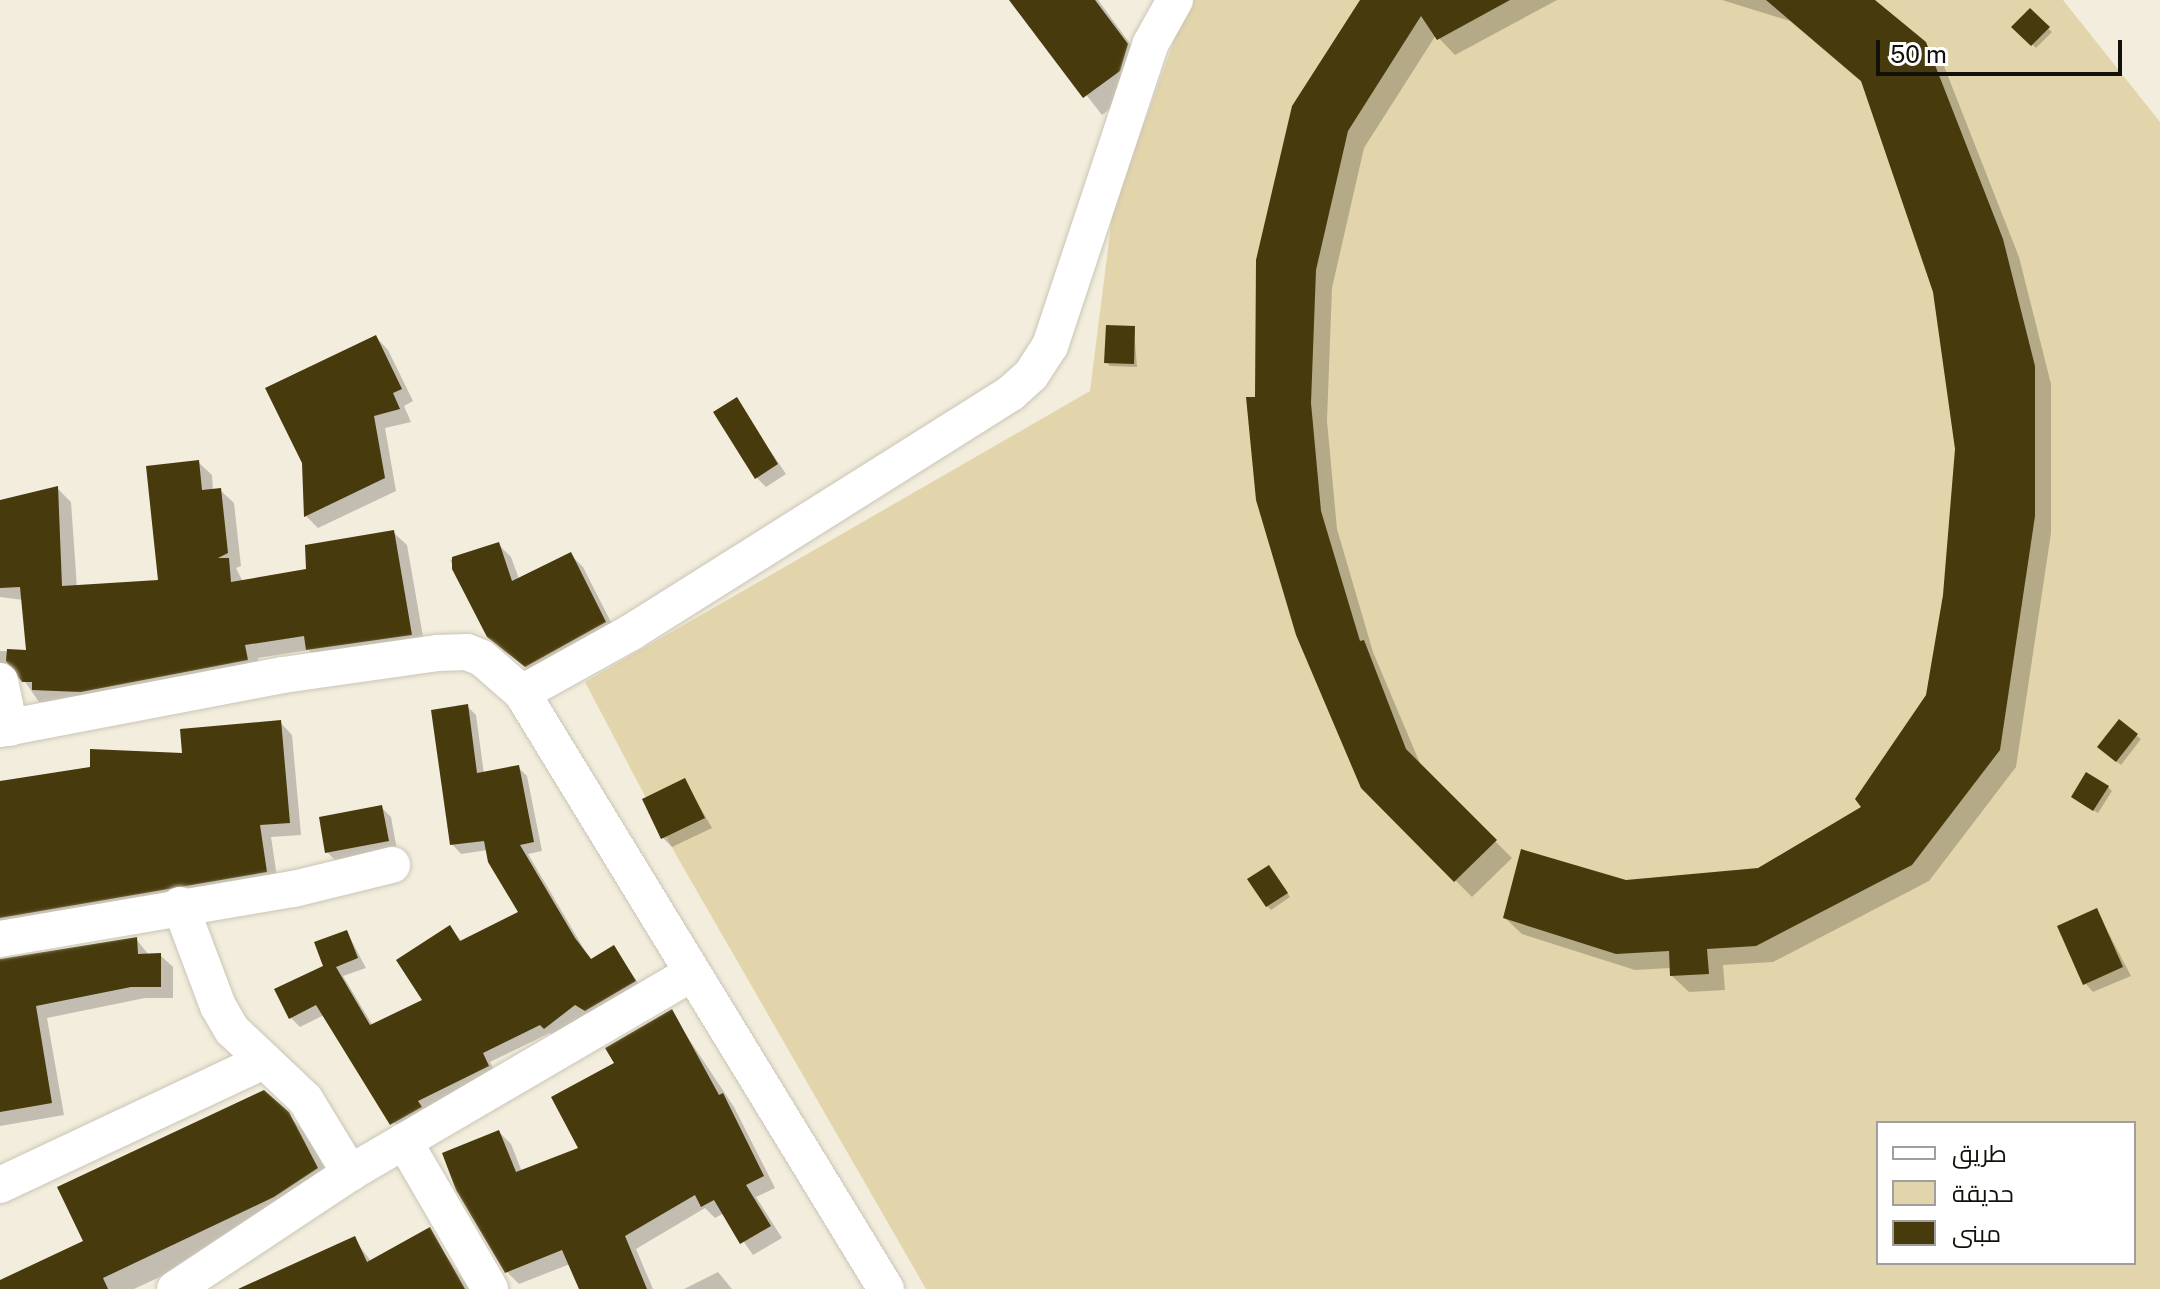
<!DOCTYPE html>
<html>
<head>
<meta charset="utf-8">
<style>
	body { margin:0 }
	#map { position:relative; width:2160px; height:1289px; overflow:hidden; background:#f3eddd; font-family:"Public Sans",Cairo,sans-serif }
	div>[style] { position:absolute }
	.green>* { inset:0; background:#e3d5ab }
	.shadow>* { inset:0; background:#0003 }
	.building>* { inset:0; background:#473a0c }
	.roads { filter:drop-shadow(0 0 2px #cac5b5) drop-shadow(0 0 2px #cac5b5) }
	.minor>* { height:36px; margin:-18px; padding:0 18px; transform-origin:18px; border-radius:18px; background:#fff }
	span { translate:-50% -50%; white-space:nowrap; text-align:center; line-height:1.15; -webkit-text-stroke:8px #fff; paint-order:stroke }
	.legend { position:absolute; left:1876px; top:1121px; width:260px; height:144px; box-sizing:border-box; background:#fff; border:2px solid #a09f9d; margin:0; padding:10px 14px; list-style:none; font-size:24px; color:#12100a }
	.legend li { display:flex; align-items:center; gap:16px; height:40px }
	.legend b { width:40px; border:2px solid #a09f9d }
	.scale { position:absolute; left:1876px; top:40px; width:246px; height:36px; box-sizing:border-box; border:4px solid #12100a; border-top:0; padding-left:10px; font-size:24px; line-height:28px; white-space:nowrap; color:#12100a; -webkit-text-stroke:6px #fff; paint-order:stroke }
</style>
</head>
<body>
<div id="map">
	<div class="green">
		<div style="clip-path:polygon(evenodd,1189px 0,2063px 0,2160px 122px,2160px 1289px,926px 1289px,675px 853px,585px 682px,1090px 391px,1113px 209px,1189px 0,1878px 1123px,2134px 1123px,2134px 1263px,1878px 1263px,1878px 1123px)"></div>
	</div>
	<div class="shadow">
		<div style="clip-path:polygon(1012px 0,1098px 0,1145px 64px,1137px 89px,1102px 115px)"></div>
		<div style="clip-path:polygon(1363px 0,1557px 0,1455px 55px,1436px 35px,1364px 148px,1332px 288px,1327px 421px,1337px 529px,1373px 652px,1422px 768px,1512px 858px,1472px 897px,1364px 789px,1257px 398px)"></div>
		<div style="clip-path:polygon(1722px 0,1872px 0,1942px 61px,2019px 257px,2051px 384px,2051px 533px,2016px 767px,1929px 881px,1773px 962px,1723px 965px,1725px 990px,1689px 992px,1672px 976px,1671px 968px,1635px 970px,1522px 934px,1505px 918px,1625px 882px,1758px 869px,1864px 808px,1927px 696px,1945px 595px,1957px 449px,1935px 291px,1864px 84px,1790px 21px)"></div>
		<div style="clip-path:polygon(2030px 11px,2052px 32px,2036px 48px,2014px 27px)"></div>
		<div style="clip-path:polygon(1134px 328px,1137px 367px,1110px 366px,1106px 362px)"></div>
		<div style="clip-path:polygon(376px 337px,388px 350px,413px 401px,404px 406px,411px 422px,385px 428px,396px 491px,318px 528px,306px 516px)"></div>
		<div style="clip-path:polygon(736px 400px,786px 474px,766px 487px,757px 478px)"></div>
		<div style="clip-path:polygon(198px 462px,212px 475px,213px 491px,220px 490px,234px 503px,241px 566px,236px 568px,243px 582px,308px 571px,393px 532px,407px 545px,425px 648px,322px 663px,309px 650px,258px 658px,260px 673px,95px 705px,39px 702px,21px 676px,11px 673px,0 682px,0 651px,28px 652px,23px 600px,0 597px,0 503px,58px 489px,71px 502px,77px 588px,161px 582px)"></div>
		<div style="clip-path:polygon(498px 544px,511px 557px,519px 579px,570px 554px,583px 567px,618px 636px,539px 679px,488px 636px,450px 560px)"></div>
		<div style="clip-path:polygon(467px 706px,476px 715px,484px 774px,518px 767px,527px 776px,542px 851px,528px 854px,584px 949px,592px 960px,613px 947px,644px 991px,596px 1019px,586px 1013px,554px 1037px,550px 1033px,490px 1062px,497px 1076px,401px 1133px,324px 1015px,300px 1027px,291px 1018px,347px 932px,366px 968px,343px 976px,373px 1026px,425px 1001px,450px 927px,462px 942px,521px 913px,488px 850px,461px 854px,452px 844px)"></div>
		<div style="clip-path:polygon(280px 722px,292px 735px,301px 835px,271px 837px,278px 884px,0 937px,0 783px,184px 755px)"></div>
		<div style="clip-path:polygon(2137px 736px,2141px 739px,2121px 765px,2103px 751px)"></div>
		<div style="clip-path:polygon(685px 781px,712px 828px,672px 847px,663px 838px)"></div>
		<div style="clip-path:polygon(2108px 787px,2112px 791px,2098px 813px,2077px 801px)"></div>
		<div style="clip-path:polygon(382px 808px,391px 817px,397px 850px,336px 861px,327px 852px)"></div>
		<div style="clip-path:polygon(1273px 871px,1290px 897px,1271px 910px,1267px 906px)"></div>
		<div style="clip-path:polygon(2097px 911px,2131px 976px,2093px 992px,2085px 983px)"></div>
		<div style="clip-path:polygon(136px 939px,149px 955px,160px 955px,173px 967px,173px 998px,145px 998px,47px 1018px,64px 1115px,0 1126px,0 960px)"></div>
		<div style="clip-path:polygon(671px 1012px,734px 1107px,775px 1188px,756px 1197px,782px 1238px,753px 1255px,724px 1213px,715px 1218px,705px 1208px,636px 1249px,653px 1289px,581px 1289px,570px 1264px,519px 1284px,507px 1272px,499px 1132px,511px 1144px,522px 1172px,581px 1149px,617px 1064px)"></div>
		<div style="clip-path:polygon(287px 1114px,306px 1133px,335px 1187px,293px 1215px,134px 1289px,22px 1289px)"></div>
		<div style="clip-path:polygon(429px 1230px,469px 1289px,251px 1289px,354px 1239px,371px 1261px)"></div>
		<div style="clip-path:polygon(718px 1272px,732px 1289px,684px 1289px)"></div>
	</div>
	<div class="building">
		<div style="clip-path:polygon(1009px 0,1095px 0,1128px 44px,1120px 71px,1083px 98px)"></div>
		<div style="clip-path:polygon(1360px 0,1510px 0,1437px 40px,1421px 16px,1348px 131px,1316px 270px,1311px 403px,1321px 511px,1360px 641px,1364px 640px,1406px 749px,1497px 840px,1454px 882px,1361px 788px,1296px 635px,1256px 500px,1246px 397px,1255px 397px,1256px 260px,1292px 106px)"></div>
		<div style="clip-path:polygon(1766px 0,1875px 0,1926px 42px,2003px 239px,2035px 366px,2035px 516px,2000px 750px,1912px 865px,1756px 946px,1707px 949px,1709px 974px,1670px 976px,1669px 951px,1616px 954px,1503px 918px,1521px 849px,1626px 880px,1758px 868px,1861px 807px,1855px 799px,1926px 695px,1943px 595px,1955px 449px,1933px 292px,1861px 81px)"></div>
		<div style="clip-path:polygon(2030px 8px,2050px 27px,2031px 46px,2011px 27px)"></div>
		<div style="clip-path:polygon(1106px 325px,1135px 326px,1134px 364px,1104px 363px)"></div>
		<div style="clip-path:polygon(376px 335px,402px 389px,393px 393px,400px 409px,374px 416px,385px 478px,304px 517px,302px 463px,265px 388px)"></div>
		<div style="clip-path:polygon(737px 397px,778px 464px,755px 479px,713px 412px)"></div>
		<div style="clip-path:polygon(199px 460px,202px 490px,221px 488px,228px 553px,218px 558px,229px 558px,231px 582px,306px 569px,305px 545px,394px 530px,412px 635px,306px 650px,304px 636px,245px 645px,248px 660px,81px 692px,32px 690px,32px 682px,22px 682px,6px 661px,7px 649px,26px 650px,20px 587px,0 588px,0 500px,58px 486px,62px 586px,158px 580px,146px 466px)"></div>
		<div style="clip-path:polygon(499px 542px,512px 581px,571px 552px,606px 622px,525px 667px,487px 637px,452px 569px,452px 557px)"></div>
		<div style="clip-path:polygon(468px 704px,477px 773px,519px 765px,534px 842px,520px 845px,575px 938px,591px 959px,614px 945px,636px 981px,585px 1011px,575px 1005px,544px 1029px,540px 1025px,483px 1053px,489px 1066px,418px 1101px,422px 1107px,390px 1125px,316px 1005px,289px 1019px,274px 989px,323px 966px,314px 942px,347px 930px,358px 958px,336px 967px,370px 1025px,422px 1000px,396px 960px,450px 925px,460px 941px,518px 912px,488px 862px,484px 841px,450px 845px,431px 710px)"></div>
		<div style="clip-path:polygon(2119px 719px,2138px 734px,2116px 762px,2097px 747px)"></div>
		<div style="clip-path:polygon(281px 720px,290px 823px,260px 825px,267px 872px,0 918px,0 781px,90px 767px,90px 749px,182px 753px,180px 729px)"></div>
		<div style="clip-path:polygon(2086px 772px,2109px 786px,2093px 811px,2071px 797px)"></div>
		<div style="clip-path:polygon(685px 778px,705px 818px,661px 839px,642px 799px)"></div>
		<div style="clip-path:polygon(382px 805px,389px 841px,325px 853px,319px 817px)"></div>
		<div style="clip-path:polygon(1269px 865px,1288px 893px,1266px 907px,1247px 879px)"></div>
		<div style="clip-path:polygon(2097px 908px,2123px 967px,2083px 985px,2057px 926px)"></div>
		<div style="clip-path:polygon(137px 937px,138px 954px,161px 953px,161px 987px,131px 987px,36px 1006px,52px 1103px,0 1112px,0 959px)"></div>
		<div style="clip-path:polygon(672px 1009px,719px 1095px,723px 1093px,764px 1176px,746px 1185px,771px 1226px,740px 1244px,714px 1200px,701px 1207px,695px 1195px,625px 1236px,647px 1289px,579px 1289px,562px 1250px,505px 1273px,456px 1190px,442px 1153px,499px 1130px,516px 1172px,578px 1148px,551px 1097px,614px 1063px,605px 1048px)"></div>
		<div style="clip-path:polygon(264px 1090px,289px 1112px,318px 1168px,274px 1197px,103px 1278px,108px 1289px,0 1289px,0 1280px,83px 1241px,57px 1187px)"></div>
		<div style="clip-path:polygon(430px 1227px,465px 1289px,238px 1289px,355px 1236px,367px 1262px)"></div>
	</div>
	<div class="roads">
		<div class="minor">
			<div style="left:0;top:681px;width:48px;rotate:78deg"></div>
			<div style="left:522px;top:693px;width:124px;rotate:-29.1deg"></div>
			<div style="left:630px;top:633px;width:450px;rotate:-32.2deg"></div>
			<div style="left:1011px;top:393px;width:27px;rotate:-42deg"></div>
			<div style="left:1031px;top:375px;width:35px;rotate:-57deg"></div>
			<div style="left:1050px;top:346px;width:319px;rotate:-71.6deg"></div>
			<div style="left:1151px;top:43px;width:49px;rotate:-60.8deg"></div>
			<div style="left:0;top:729px;width:288px;rotate:-10.8deg"></div>
			<div style="left:283px;top:675px;width:157px;rotate:-8.1deg"></div>
			<div style="left:438px;top:653px;width:29px;rotate:-2deg"></div>
			<div style="left:467px;top:652px;width:16px;rotate:22deg"></div>
			<div style="left:482px;top:658px;width:53px;rotate:41.2deg"></div>
			<div style="left:522px;top:693px;width:698px;rotate:58.59deg"></div>
			<div style="left:180px;top:905px;width:108px;rotate:69.4deg"></div>
			<div style="left:218px;top:1006px;width:28px;rotate:60deg"></div>
			<div style="left:232px;top:1030px;width:100px;rotate:43.4deg"></div>
			<div style="left:305px;top:1099px;width:87px;rotate:58.7deg"></div>
			<div style="left:0;top:939px;width:298px;rotate:-9.7deg"></div>
			<div style="left:294px;top:889px;width:101px;rotate:-13.8deg"></div>
			<div style="left:404px;top:1141px;width:171px;rotate:59.8deg"></div>
			<div style="left:0;top:1185px;width:292px;rotate:-25.2deg"></div>
			<div style="left:175px;top:1289px;width:210px;rotate:-33.5deg"></div>
			<div style="left:350px;top:1173px;width:396px;rotate:-30.3deg"></div>
		</div>
	</div>
	<ul class="legend">
	<li><b style="height:10px;background:#fff"></b>طريق</li>
	<li><b style="height:22px;background:#e3d5ab"></b>حديقة</li>
	<li><b style="height:22px;background:#473a0c"></b>مبنى</li>
	</ul>
	<div class="scale">50 m</div>
</div>
</body>
</html>
